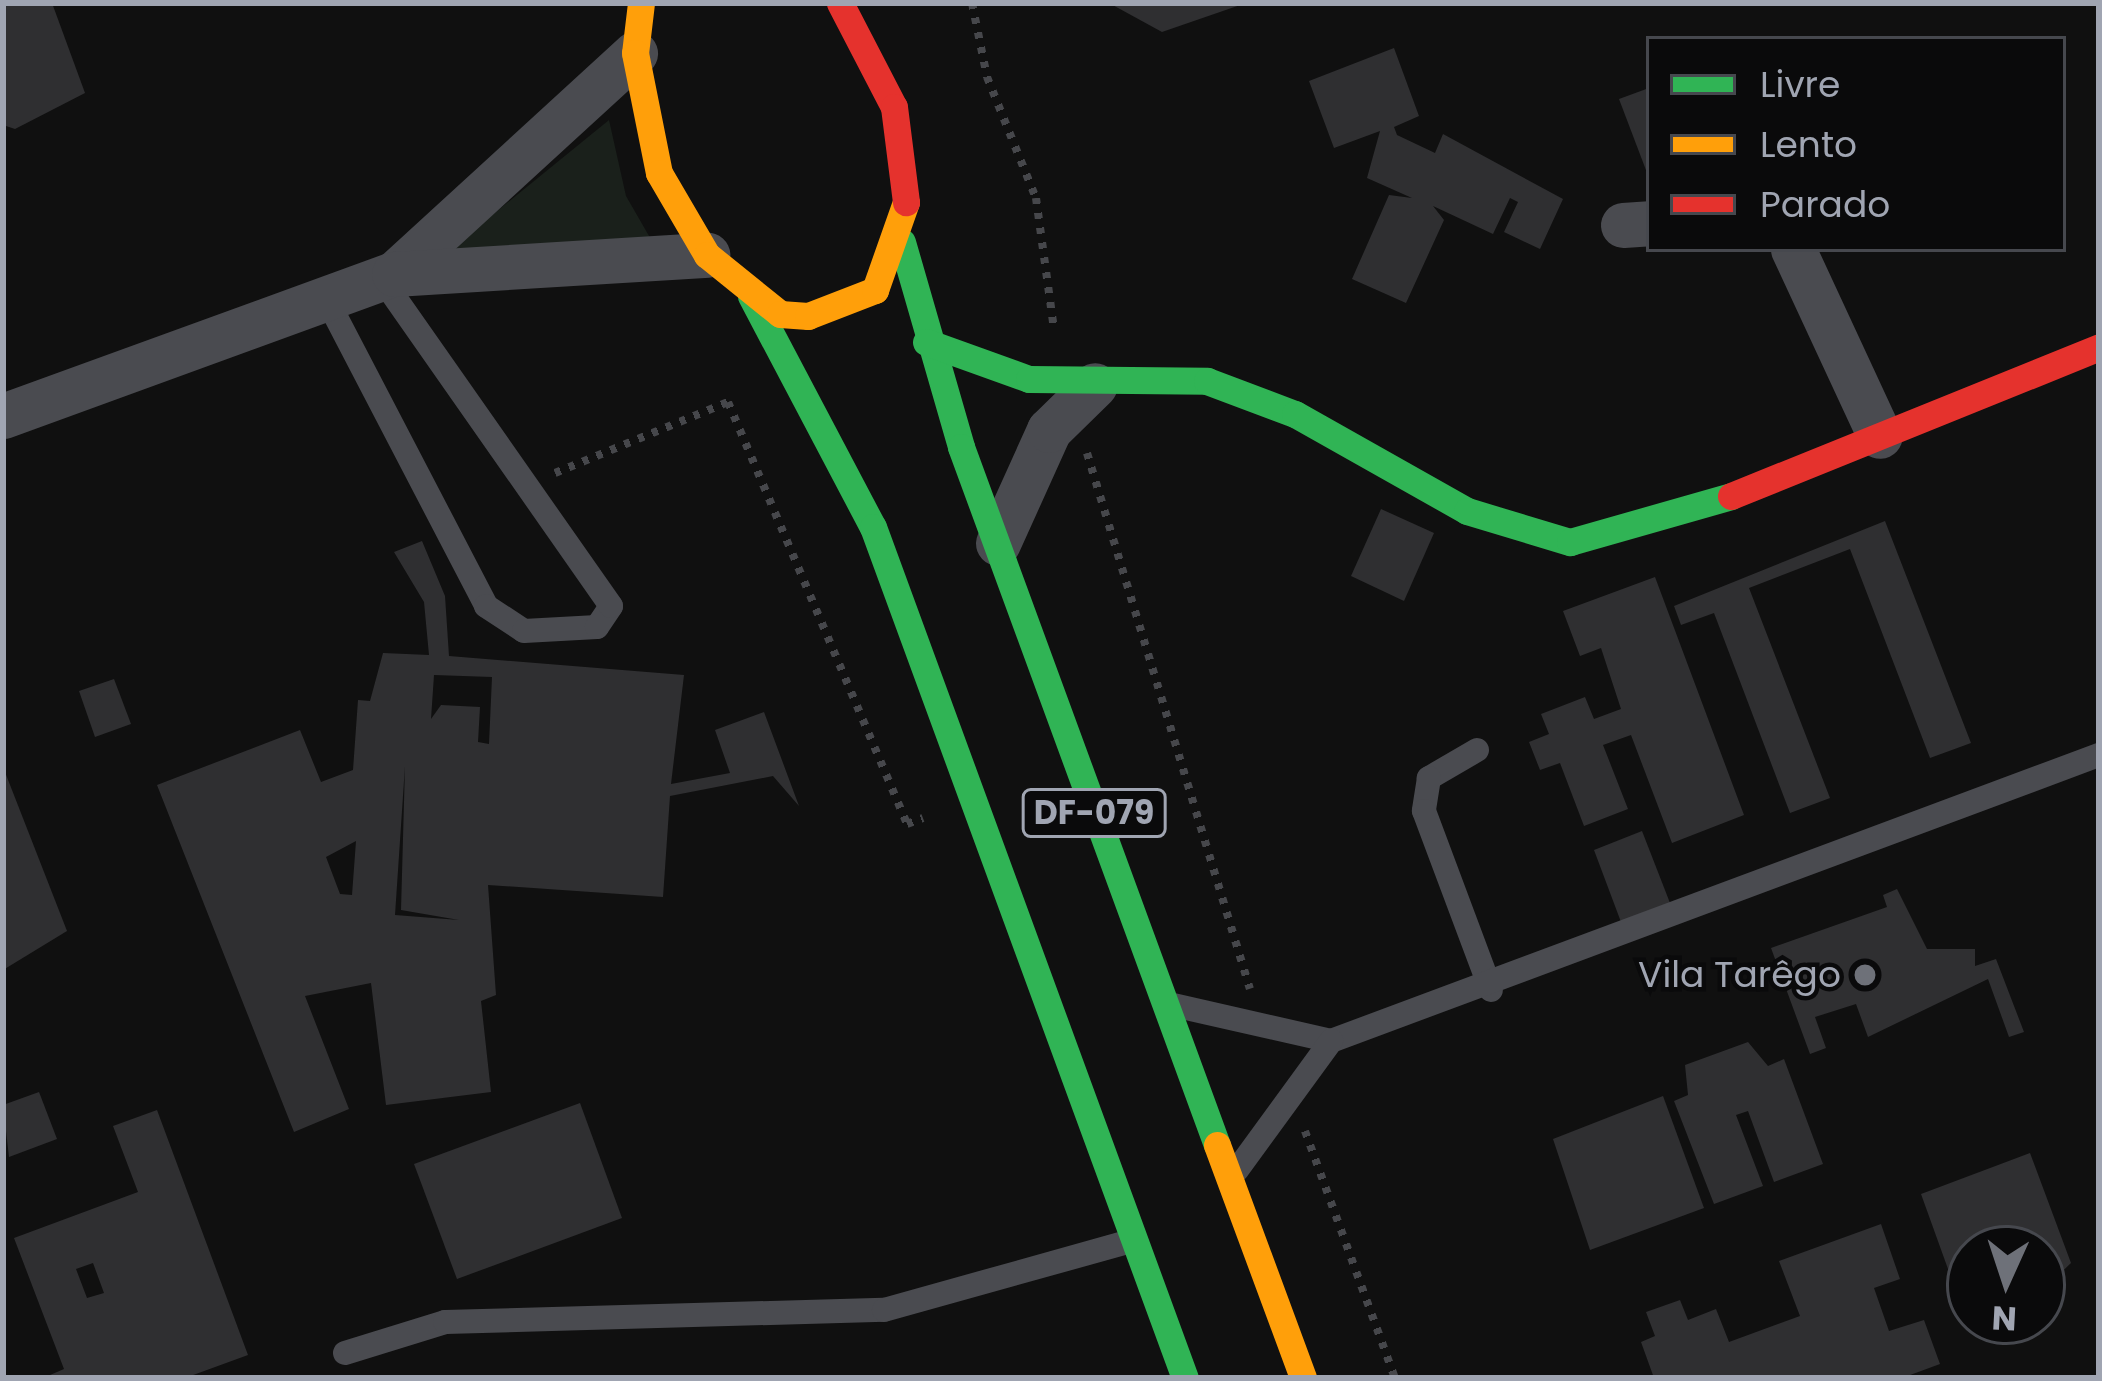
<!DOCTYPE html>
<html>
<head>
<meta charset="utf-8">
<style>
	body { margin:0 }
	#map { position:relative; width:2102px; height:1381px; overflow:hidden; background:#101010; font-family:Poppins,sans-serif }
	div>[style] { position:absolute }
	.green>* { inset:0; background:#1a201b }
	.building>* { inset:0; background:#2f2f31 }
	.path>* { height:8px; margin-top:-4px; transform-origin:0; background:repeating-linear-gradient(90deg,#46474b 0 6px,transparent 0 15px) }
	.lane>* { height:24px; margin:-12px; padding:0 12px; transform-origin:12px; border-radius:12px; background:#4a4b50 }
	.street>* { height:45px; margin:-22.5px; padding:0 22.5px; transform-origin:22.5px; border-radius:22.5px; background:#4a4b50 }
	.fast>* { height:27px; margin:-13.5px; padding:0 13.5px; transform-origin:13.5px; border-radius:13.5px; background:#30b455 }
	.slow>* { height:27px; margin:-13.5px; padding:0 13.5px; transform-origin:13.5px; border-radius:13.5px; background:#ff9f0a }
	.jam>* { height:27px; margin:-13.5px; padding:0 13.5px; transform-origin:13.5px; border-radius:13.5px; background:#e5322d }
	.dots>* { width:33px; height:33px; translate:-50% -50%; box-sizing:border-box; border:6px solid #0a0a0b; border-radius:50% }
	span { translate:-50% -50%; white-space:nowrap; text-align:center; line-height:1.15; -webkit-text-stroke:9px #0a0a0b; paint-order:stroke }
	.shield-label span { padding:3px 9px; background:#0a0a0b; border:3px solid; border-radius:9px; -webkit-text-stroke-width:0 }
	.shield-label { font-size:33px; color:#a0a5b2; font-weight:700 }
	.poi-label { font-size:36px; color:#a0a5b2 }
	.right { translate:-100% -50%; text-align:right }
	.frame { position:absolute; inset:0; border:6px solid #a0a5b2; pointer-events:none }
	.legend { position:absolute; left:1646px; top:36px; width:420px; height:216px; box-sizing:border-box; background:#0a0a0b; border:3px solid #46484e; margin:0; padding:15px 21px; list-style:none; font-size:36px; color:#a0a5b2 }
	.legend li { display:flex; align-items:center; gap:24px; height:60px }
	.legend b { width:60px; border:3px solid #46484e }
	.north { position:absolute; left:1946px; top:1225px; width:120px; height:120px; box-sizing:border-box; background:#0a0a0b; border:3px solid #46484e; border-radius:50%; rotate:183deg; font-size:33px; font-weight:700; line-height:48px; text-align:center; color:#a0a5b2 }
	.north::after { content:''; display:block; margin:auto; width:42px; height:54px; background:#6e7179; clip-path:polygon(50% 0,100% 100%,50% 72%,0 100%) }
</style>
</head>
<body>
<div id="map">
	<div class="green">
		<div style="clip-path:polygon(609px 120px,626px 196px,660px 255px,427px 268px)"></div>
	</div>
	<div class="building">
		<div style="clip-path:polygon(3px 3px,52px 3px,85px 93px,15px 129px,3px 125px)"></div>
		<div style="clip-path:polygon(1109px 3px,1246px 3px,1162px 32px)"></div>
		<div style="clip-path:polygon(1394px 48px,1419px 116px,1394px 127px,1397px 135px,1435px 153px,1443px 134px,1563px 199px,1540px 249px,1504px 232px,1518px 202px,1510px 198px,1493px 234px,1433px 206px,1444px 220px,1406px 303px,1352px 279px,1389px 195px,1412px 198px,1367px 178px,1380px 131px,1334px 148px,1309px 81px)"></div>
		<div style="clip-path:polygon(1649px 88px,1649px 178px,1619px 99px)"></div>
		<div style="clip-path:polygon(1381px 509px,1434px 533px,1404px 601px,1351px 576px)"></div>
		<div style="clip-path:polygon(1885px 521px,1971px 743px,1930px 758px,1850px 549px,1749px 588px,1830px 798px,1790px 813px,1714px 613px,1681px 625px,1674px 606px)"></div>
		<div style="clip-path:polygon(evenodd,422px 541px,445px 596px,449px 656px,684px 675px,671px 784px,730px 773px,715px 730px,764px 712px,799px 806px,773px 776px,670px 796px,663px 897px,488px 885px,496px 995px,481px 1001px,491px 1092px,386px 1105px,371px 983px,305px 996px,349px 1109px,294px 1132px,157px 785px,300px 730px,321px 782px,353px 770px,358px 700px,370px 701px,383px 653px,429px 655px,424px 602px,394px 552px,422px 541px,434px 675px,492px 677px,489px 744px,478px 742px,480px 707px,441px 705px,431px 719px,434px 675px,422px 541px,405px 766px,401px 910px,459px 920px,395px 915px,405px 766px,422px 541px,356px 841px,352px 895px,340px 894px,326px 857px,356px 841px)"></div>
		<div style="clip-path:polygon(1655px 577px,1744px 815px,1672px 843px,1631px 735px,1603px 745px,1628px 809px,1584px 826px,1560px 763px,1540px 770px,1529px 742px,1549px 734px,1541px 714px,1585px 697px,1594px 719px,1621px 709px,1601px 648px,1580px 656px,1563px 611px)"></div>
		<div style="clip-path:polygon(114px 679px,131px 724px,95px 737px,79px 691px)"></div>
		<div style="clip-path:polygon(3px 767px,67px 931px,3px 970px)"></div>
		<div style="clip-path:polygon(1642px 831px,1670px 903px,1621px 922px,1594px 850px)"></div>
		<div style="clip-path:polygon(1897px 889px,1927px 949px,1975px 949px,1975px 966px,1996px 959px,2024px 1032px,2009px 1037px,1988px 979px,1868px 1037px,1856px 1004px,1815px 1017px,1826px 1048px,1810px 1054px,1771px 948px,1887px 907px,1883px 895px)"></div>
		<div style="clip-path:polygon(1748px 1042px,1768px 1066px,1784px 1059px,1823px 1164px,1774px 1182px,1748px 1111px,1736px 1115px,1763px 1186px,1714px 1204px,1674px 1101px,1688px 1095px,1685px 1065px)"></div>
		<div style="clip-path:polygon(39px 1092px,57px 1139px,9px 1157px,3px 1105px)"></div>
		<div style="clip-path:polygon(1663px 1096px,1704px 1208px,1590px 1250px,1553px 1139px)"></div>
		<div style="clip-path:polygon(580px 1103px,622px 1218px,457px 1279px,414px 1164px)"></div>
		<div style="clip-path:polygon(evenodd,157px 1110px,248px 1355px,185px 1378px,43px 1378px,64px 1369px,14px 1238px,138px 1192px,113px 1126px,157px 1110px,93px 1263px,104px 1293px,87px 1298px,76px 1269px,93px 1263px)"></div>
		<div style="clip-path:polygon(2030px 1153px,2071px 1263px,2042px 1291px,2042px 1249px,1970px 1249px,1961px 1305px,1921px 1194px)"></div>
		<div style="clip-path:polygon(1881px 1224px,1900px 1279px,1874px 1288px,1889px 1331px,1924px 1320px,1940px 1364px,1902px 1378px,1654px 1378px,1641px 1342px,1655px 1336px,1646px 1312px,1680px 1300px,1688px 1320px,1716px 1309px,1729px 1342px,1800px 1316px,1779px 1261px)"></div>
	</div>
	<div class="path">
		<div style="left:972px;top:3px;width:76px;rotate:78.5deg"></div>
		<div style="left:987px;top:77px;width:131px;rotate:68deg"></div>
		<div style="left:1036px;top:198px;width:133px;rotate:82.2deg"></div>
		<div style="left:1087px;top:453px;width:560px;rotate:73.09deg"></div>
		<div style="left:555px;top:473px;width:187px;rotate:-22.3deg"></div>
		<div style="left:728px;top:402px;width:458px;rotate:67deg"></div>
		<div style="left:907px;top:824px;width:17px;rotate:-21deg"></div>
		<div style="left:1305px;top:1131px;width:263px;rotate:70deg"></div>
	</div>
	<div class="lane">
		<div style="left:326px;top:298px;width:347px;rotate:62.5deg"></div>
		<div style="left:486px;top:606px;width:45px;rotate:33.3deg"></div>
		<div style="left:524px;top:631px;width:73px;rotate:-3.1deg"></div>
		<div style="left:597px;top:627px;width:25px;rotate:-56deg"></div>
		<div style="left:611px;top:606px;width:401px;rotate:-125deg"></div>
		<div style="left:1477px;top:750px;width:56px;rotate:149.7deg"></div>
		<div style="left:1429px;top:778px;width:33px;rotate:99deg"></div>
		<div style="left:1424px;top:811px;width:191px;rotate:69.5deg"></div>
		<div style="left:1173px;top:1005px;width:162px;rotate:12.8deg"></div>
		<div style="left:1331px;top:1041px;width:820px;rotate:-20.43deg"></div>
		<div style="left:1237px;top:1170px;width:160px;rotate:-53.9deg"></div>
		<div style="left:345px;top:1353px;width:105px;rotate:-17.2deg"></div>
		<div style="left:445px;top:1322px;width:439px;rotate:-1.6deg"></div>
		<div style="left:884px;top:1310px;width:256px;rotate:-15.6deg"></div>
	</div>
	<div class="street">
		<div style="left:1623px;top:225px;width:26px;rotate:-4deg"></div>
		<div style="left:1793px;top:249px;width:206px;rotate:65.1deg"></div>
		<div style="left:394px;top:274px;width:327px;rotate:-42.5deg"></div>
		<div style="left:3px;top:416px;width:416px;rotate:-20deg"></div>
		<div style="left:394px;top:274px;width:314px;rotate:-3.5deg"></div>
		<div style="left:998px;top:543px;width:124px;rotate:-65.7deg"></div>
		<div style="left:1049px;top:430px;width:64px;rotate:-44.4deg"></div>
	</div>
	<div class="fast">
		<div style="left:902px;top:242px;width:213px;rotate:73.9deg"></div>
		<div style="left:961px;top:447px;width:743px;rotate:69.86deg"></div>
		<div style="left:751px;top:296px;width:261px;rotate:62.2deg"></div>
		<div style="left:873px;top:527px;width:906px;rotate:69.87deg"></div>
		<div style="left:926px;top:342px;width:109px;rotate:19.8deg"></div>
		<div style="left:1029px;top:379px;width:178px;rotate:0.6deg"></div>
		<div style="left:1207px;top:381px;width:94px;rotate:20.6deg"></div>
		<div style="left:1295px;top:414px;width:197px;rotate:29.4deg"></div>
		<div style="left:1467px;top:511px;width:108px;rotate:16.8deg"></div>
		<div style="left:1570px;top:542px;width:167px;rotate:-15.9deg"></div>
	</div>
	<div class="slow">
		<div style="left:641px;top:3px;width:50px;rotate:96.8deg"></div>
		<div style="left:635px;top:53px;width:122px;rotate:78.7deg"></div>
		<div style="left:659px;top:173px;width:95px;rotate:59.7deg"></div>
		<div style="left:707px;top:255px;width:94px;rotate:38.9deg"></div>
		<div style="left:780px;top:314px;width:28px;rotate:4deg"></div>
		<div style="left:808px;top:316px;width:72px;rotate:-21.2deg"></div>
		<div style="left:875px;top:290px;width:93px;rotate:-70.6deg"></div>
		<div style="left:1217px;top:1145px;width:248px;rotate:69.7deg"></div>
	</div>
	<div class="jam">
		<div style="left:840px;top:3px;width:117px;rotate:62.6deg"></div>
		<div style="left:894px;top:107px;width:96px;rotate:82.8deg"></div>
		<div style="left:1731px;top:496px;width:397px;rotate:-22deg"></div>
	</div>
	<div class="dots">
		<div style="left:1865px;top:975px;background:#6e7179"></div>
	</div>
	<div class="shield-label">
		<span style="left:1094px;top:813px">DF-079</span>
	</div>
	<div class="poi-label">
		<span class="right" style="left:1841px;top:975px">Vila Tarêgo</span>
	</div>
	<div class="frame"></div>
	<ul class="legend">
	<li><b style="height:15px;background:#30b455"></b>Livre</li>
	<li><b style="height:15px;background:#ff9f0a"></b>Lento</li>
	<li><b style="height:15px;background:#e5322d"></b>Parado</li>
	</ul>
	<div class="north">N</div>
</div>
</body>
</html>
